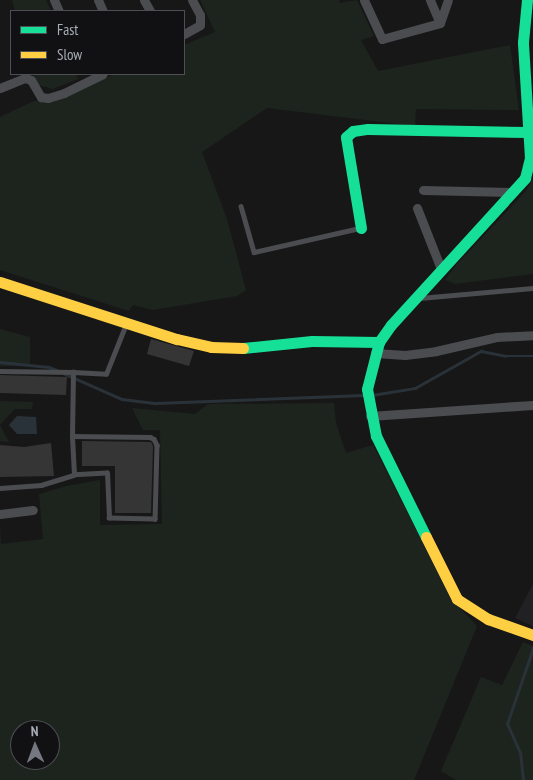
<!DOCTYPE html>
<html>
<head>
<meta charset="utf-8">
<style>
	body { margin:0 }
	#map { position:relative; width:533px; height:780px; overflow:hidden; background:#171717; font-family:"PT Sans Narrow",sans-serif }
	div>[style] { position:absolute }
	.built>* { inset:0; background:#212123 }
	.green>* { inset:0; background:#1d241e }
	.water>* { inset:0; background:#2a3239 }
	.stream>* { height:2.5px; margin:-1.25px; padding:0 1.25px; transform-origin:1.25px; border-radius:1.25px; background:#2a3239 }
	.building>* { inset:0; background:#353536 }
	.lane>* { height:4.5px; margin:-2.25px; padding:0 2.25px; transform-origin:2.25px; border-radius:2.25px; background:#4b4c50 }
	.street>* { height:9px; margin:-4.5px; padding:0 4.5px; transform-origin:4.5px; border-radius:4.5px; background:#4b4c50 }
	.fast>* { height:11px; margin:-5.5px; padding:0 5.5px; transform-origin:5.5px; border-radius:5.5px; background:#16e098 }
	.slow>* { height:11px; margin:-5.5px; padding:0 5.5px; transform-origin:5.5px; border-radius:5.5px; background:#ffcf43 }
	span { translate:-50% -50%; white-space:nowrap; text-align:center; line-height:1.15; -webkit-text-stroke:5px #111113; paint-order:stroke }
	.legend { position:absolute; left:10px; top:10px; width:175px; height:65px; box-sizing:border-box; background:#111113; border:1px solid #4d4f55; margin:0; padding:6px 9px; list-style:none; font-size:15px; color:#a8adb8 }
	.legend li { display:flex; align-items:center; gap:10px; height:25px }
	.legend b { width:25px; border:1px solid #4d4f55 }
	.north { position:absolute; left:10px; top:720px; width:50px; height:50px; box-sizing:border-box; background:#111113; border:1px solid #4d4f55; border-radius:50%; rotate:358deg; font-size:14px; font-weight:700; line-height:20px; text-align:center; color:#a8adb8 }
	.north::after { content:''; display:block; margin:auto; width:18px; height:22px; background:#757880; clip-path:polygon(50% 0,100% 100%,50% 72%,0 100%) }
</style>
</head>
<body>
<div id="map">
	<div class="built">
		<div style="clip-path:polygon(533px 584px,533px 626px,515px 618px)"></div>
	</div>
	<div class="green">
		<div style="clip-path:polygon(12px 0,46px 0,51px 11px,15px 11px)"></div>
		<div style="clip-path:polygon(200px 0,339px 0,340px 3px,357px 0,374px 36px,361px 40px,378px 71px,510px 45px,519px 110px,416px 109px,415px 126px,267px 108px,202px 152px,227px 219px,246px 290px,237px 296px,153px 310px,133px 305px,129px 311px,0 270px,0 117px,34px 101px,49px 101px,115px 74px,184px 74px,184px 45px,215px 32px)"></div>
		<div style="clip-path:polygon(33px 74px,76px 74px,78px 79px,53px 89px,38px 85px)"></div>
		<div style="clip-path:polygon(533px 178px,533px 274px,455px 284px,445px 280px,456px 265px,526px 191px)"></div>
		<div style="clip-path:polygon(0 329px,30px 337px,30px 366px,0 366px)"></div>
		<div style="clip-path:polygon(0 401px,33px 402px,32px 409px,15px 409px,0 425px,9px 442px,0 441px)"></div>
		<div style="clip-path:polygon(evenodd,334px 403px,336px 423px,346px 453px,373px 445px,452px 600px,477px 626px,414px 780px,0 780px,0 523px,1px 544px,43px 539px,39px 494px,66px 486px,100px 480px,100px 525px,162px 524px,160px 430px,143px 430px,132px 408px,195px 414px,208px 404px,334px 403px,20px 730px,50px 730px,50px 760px,20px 760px,20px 730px)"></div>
		<div style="clip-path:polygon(523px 642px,533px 646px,533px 780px,456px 780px,441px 771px,481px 677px,502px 685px)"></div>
	</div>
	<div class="water">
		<div style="clip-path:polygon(17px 416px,36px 417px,37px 434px,17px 434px,9px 425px)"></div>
	</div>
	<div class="stream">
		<div style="left:0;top:362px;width:49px;rotate:5.8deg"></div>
		<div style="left:49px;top:367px;width:9px;rotate:21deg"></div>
		<div style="left:65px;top:374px;width:62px;rotate:23.7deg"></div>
		<div style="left:122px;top:399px;width:34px;rotate:7deg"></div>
		<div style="left:156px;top:403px;width:208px;rotate:-2.2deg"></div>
		<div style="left:372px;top:395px;width:44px;rotate:-9.2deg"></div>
		<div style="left:415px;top:388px;width:76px;rotate:-29.3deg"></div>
		<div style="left:481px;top:351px;width:25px;rotate:11deg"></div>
		<div style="left:506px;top:356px;width:27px"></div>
		<div style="left:523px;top:780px;width:27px;rotate:-96deg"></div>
		<div style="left:520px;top:753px;width:32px;rotate:-114deg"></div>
		<div style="left:507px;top:724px;width:80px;rotate:-71.1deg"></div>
	</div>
	<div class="building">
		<div style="clip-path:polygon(151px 339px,194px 351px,189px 366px,147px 354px)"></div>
		<div style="clip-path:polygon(0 375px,67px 377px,66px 395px,0 393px)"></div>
		<div style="clip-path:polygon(82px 441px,151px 442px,153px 446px,151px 513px,115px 513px,115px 466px,82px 466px)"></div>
		<div style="clip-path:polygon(51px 443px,54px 476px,0 477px,0 445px,24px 447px)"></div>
	</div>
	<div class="lane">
		<div style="left:241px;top:206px;width:48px;rotate:74.2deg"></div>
		<div style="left:254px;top:252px;width:109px;rotate:-12.8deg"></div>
		<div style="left:420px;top:298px;width:113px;rotate:-5.1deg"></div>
		<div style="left:0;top:371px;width:73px;rotate:0.8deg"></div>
		<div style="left:72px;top:436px;width:78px;rotate:0.7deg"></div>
		<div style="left:150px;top:437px;width:4px;rotate:27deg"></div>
		<div style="left:154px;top:439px;width:7px;rotate:63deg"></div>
		<div style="left:157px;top:445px;width:74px;rotate:91.5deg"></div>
		<div style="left:155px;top:519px;width:46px;rotate:-178.8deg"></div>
		<div style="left:109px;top:518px;width:45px;rotate:-92.5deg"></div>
		<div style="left:107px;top:473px;width:33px;rotate:177deg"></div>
		<div style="left:74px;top:475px;width:39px;rotate:-93deg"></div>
		<div style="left:72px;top:436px;width:64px;rotate:-89.1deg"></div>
		<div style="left:73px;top:372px;width:33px;rotate:3deg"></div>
		<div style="left:106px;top:374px;width:54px;rotate:-68.2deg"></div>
		<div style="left:0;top:488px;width:41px;rotate:-4.2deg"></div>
		<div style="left:41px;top:485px;width:34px;rotate:-17deg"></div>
	</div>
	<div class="street">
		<div style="left:54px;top:0;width:12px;rotate:66deg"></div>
		<div style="left:98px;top:0;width:12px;rotate:66deg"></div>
		<div style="left:144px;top:0;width:13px;rotate:61deg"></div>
		<div style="left:364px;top:0;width:43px;rotate:65.2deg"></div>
		<div style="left:382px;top:39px;width:60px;rotate:-15.4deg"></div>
		<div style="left:440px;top:23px;width:24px;rotate:-71deg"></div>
		<div style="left:430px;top:0;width:25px;rotate:67deg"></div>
		<div style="left:184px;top:34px;width:18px;rotate:-29deg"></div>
		<div style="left:200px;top:25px;width:10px;rotate:-90deg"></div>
		<div style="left:200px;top:15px;width:17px;rotate:-118deg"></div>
		<div style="left:0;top:88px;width:27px;rotate:-22deg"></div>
		<div style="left:25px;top:78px;width:6px;rotate:18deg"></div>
		<div style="left:31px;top:80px;width:20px;rotate:60deg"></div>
		<div style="left:41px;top:97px;width:7px;rotate:8deg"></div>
		<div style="left:48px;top:98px;width:17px;rotate:-17deg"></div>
		<div style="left:64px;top:93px;width:43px;rotate:-26deg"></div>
		<div style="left:423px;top:190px;width:89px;rotate:1.3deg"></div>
		<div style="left:417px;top:208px;width:66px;rotate:68.5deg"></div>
		<div style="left:375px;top:353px;width:30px;rotate:4deg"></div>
		<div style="left:405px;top:355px;width:31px;rotate:-7deg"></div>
		<div style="left:436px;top:351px;width:63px;rotate:-12.9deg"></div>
		<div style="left:497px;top:337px;width:36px;rotate:-3deg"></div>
		<div style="left:370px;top:416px;width:163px;rotate:-3.9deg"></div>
		<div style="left:0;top:514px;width:33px;rotate:-7deg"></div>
	</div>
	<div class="fast">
		<div style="left:361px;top:228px;width:92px;rotate:-99.4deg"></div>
		<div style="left:346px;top:137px;width:9px;rotate:-41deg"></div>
		<div style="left:353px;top:131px;width:15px;rotate:-8deg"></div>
		<div style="left:368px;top:129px;width:161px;rotate:1.1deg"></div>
		<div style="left:243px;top:348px;width:69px;rotate:-5.8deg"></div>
		<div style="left:312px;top:341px;width:67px;rotate:0.9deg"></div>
		<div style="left:426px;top:537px;width:113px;rotate:-116.3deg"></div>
		<div style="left:376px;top:436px;width:48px;rotate:-100.8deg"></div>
		<div style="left:367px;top:389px;width:49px;rotate:-75.7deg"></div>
		<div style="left:379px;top:342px;width:21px;rotate:-55deg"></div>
		<div style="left:391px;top:325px;width:199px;rotate:-47.6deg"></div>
		<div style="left:525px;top:178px;width:21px;rotate:-76deg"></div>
		<div style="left:530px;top:158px;width:116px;rotate:-93.5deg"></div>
		<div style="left:523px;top:42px;width:42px;rotate:-84.6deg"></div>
	</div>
	<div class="slow">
		<div style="left:0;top:282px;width:186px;rotate:17.9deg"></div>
		<div style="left:177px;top:339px;width:35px;rotate:13deg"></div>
		<div style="left:211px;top:347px;width:32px;rotate:2deg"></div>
		<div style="left:426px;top:537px;width:69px;rotate:63.4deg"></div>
		<div style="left:457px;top:599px;width:37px;rotate:33deg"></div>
		<div style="left:488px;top:619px;width:48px;rotate:19.6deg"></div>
	</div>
	<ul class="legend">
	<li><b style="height:6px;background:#16e098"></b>Fast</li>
	<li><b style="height:6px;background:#ffcf43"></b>Slow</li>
	</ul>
	<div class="north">N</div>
</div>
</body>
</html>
